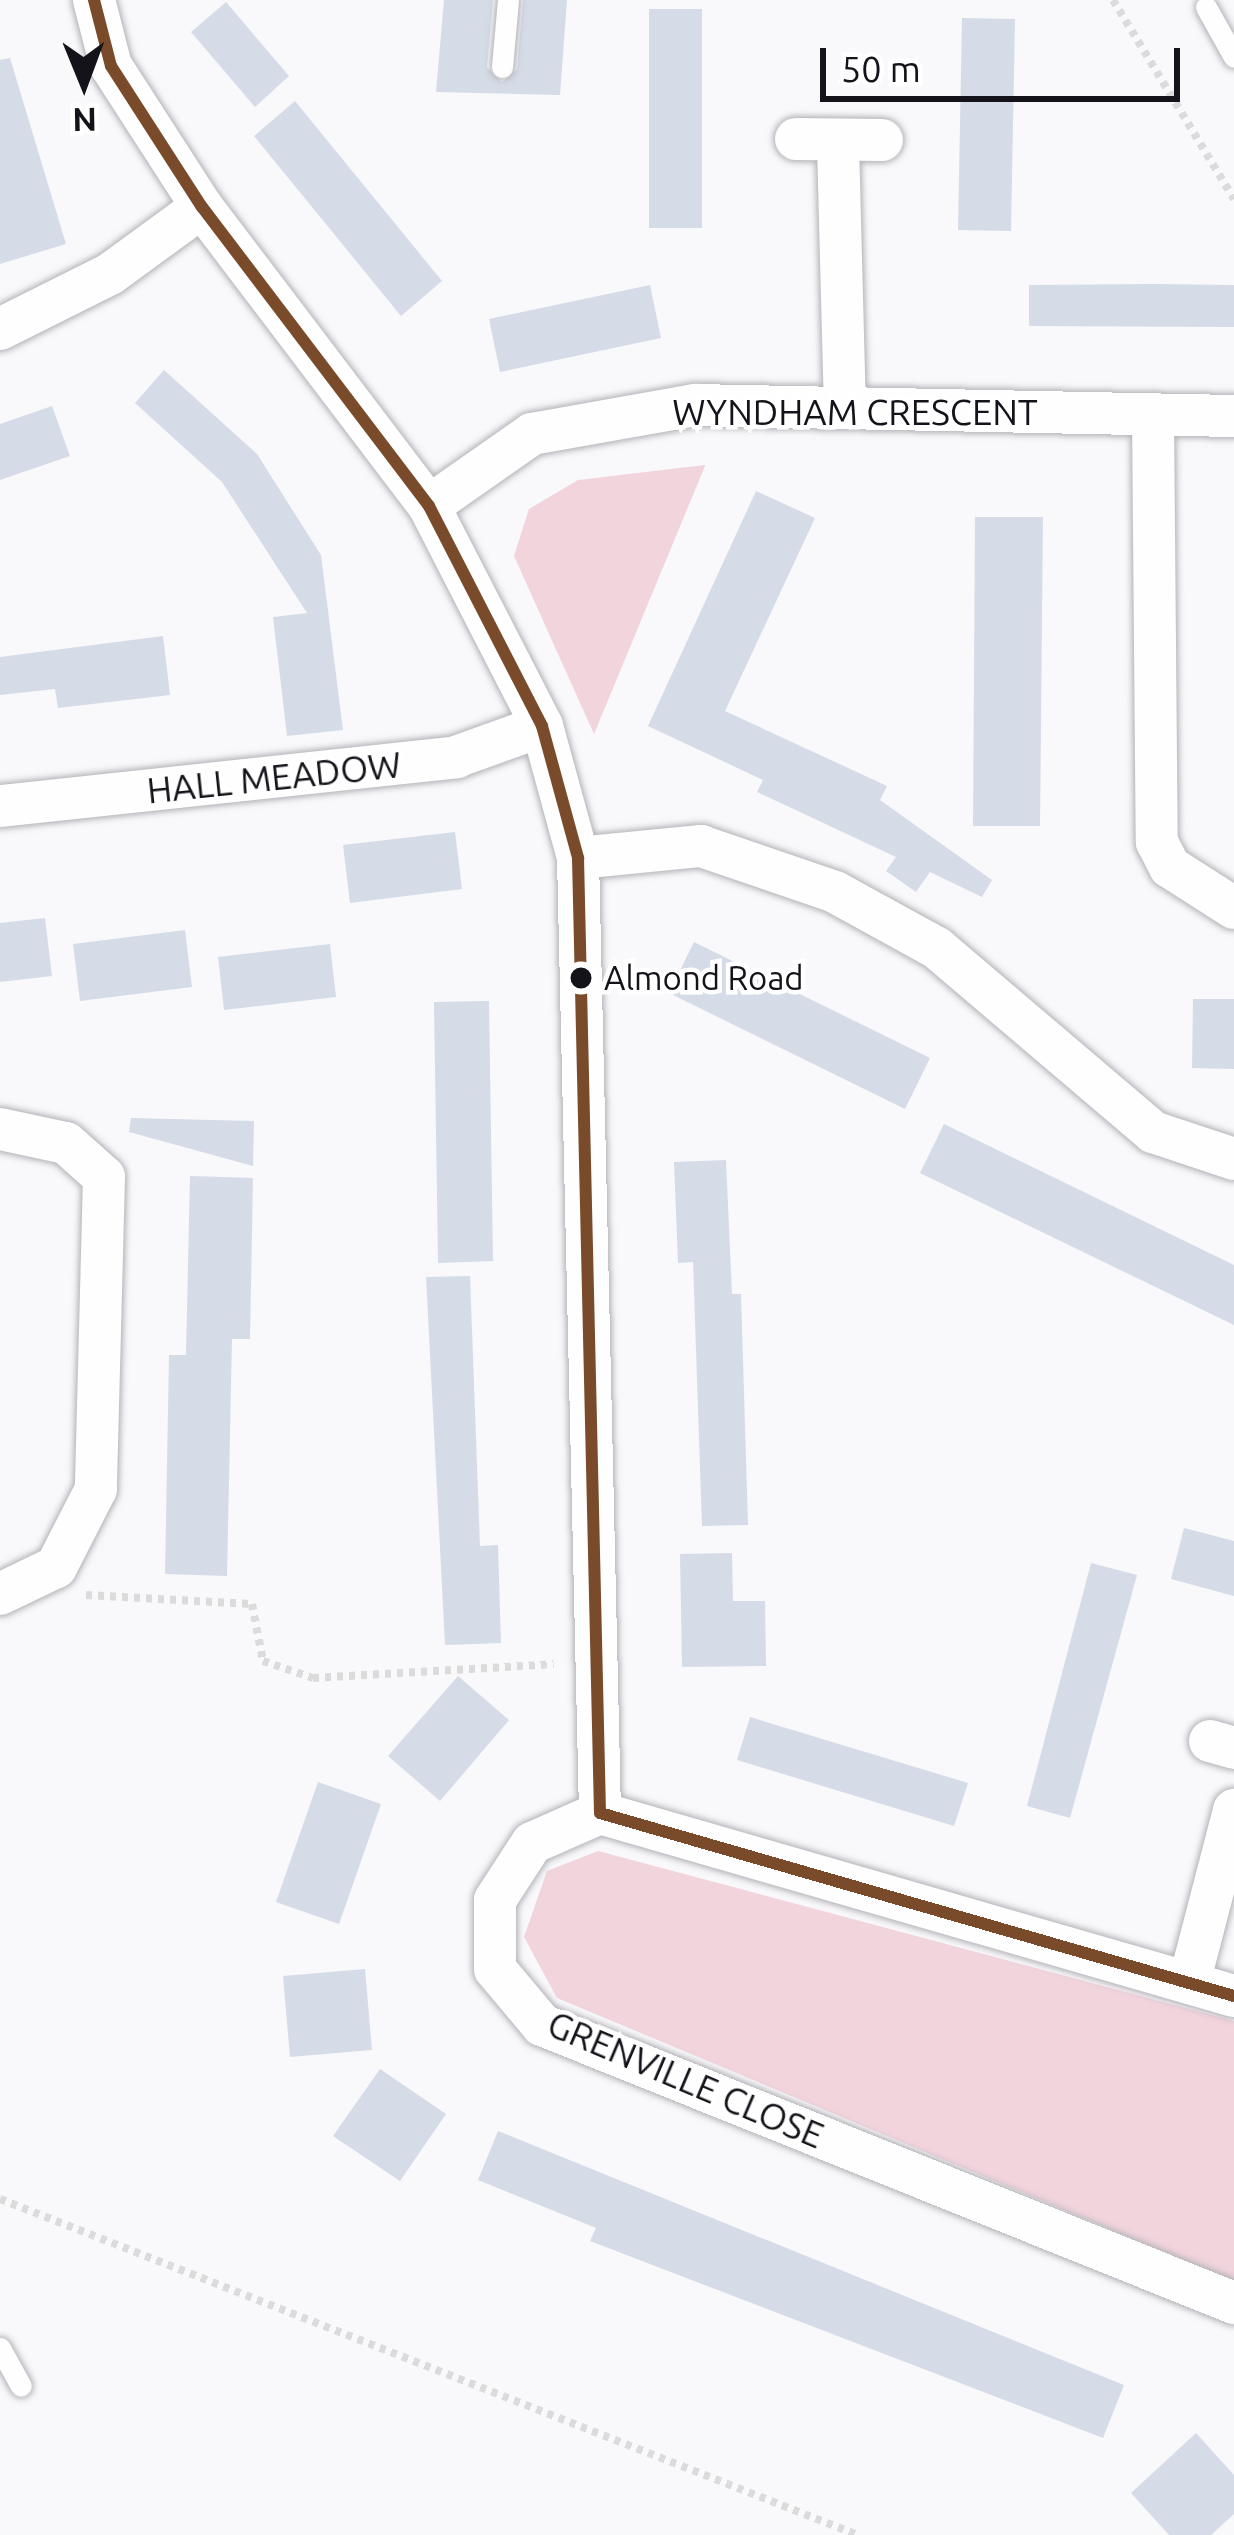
<!DOCTYPE html>
<html>
<head>
<meta charset="utf-8">
<style>
	body { margin:0 }
	#map { position:relative; width:1234px; height:2535px; overflow:hidden; background:#f9f8fb; font-family:Ubuntu,sans-serif }
	div>[style] { position:absolute }
	.green>* { inset:0; background:#f2d4dd }
	.building>* { inset:0; background:#d5dce8 }
	.path>* { height:8px; margin-top:-4px; transform-origin:0; background:repeating-linear-gradient(90deg,#dbdbdc 0 6px,transparent 0 12px) }
	.roads { filter:drop-shadow(0 0 3px #b4b3b8) drop-shadow(0 0 3px #b4b3b8) }
	.service>* { height:21px; margin:-10.5px; padding:0 10.5px; transform-origin:10.5px; border-radius:10.5px; background:#fefefe }
	.minor>* { height:42px; margin:-21px; padding:0 21px; transform-origin:21px; border-radius:21px; background:#fefefe }
	.bus-1>* { height:12px; margin:-6px; padding:0 6px; transform-origin:6px; border-radius:6px; background:#7a4b2a }
	.dots>* { width:33px; height:33px; translate:-50% -50%; box-sizing:border-box; border:6px solid #fff; border-radius:50% }
	span { translate:-50% -50%; white-space:nowrap; text-align:center; line-height:1.15; -webkit-text-stroke:9px #fff; paint-order:stroke }
	.bus-label { font-size:33px; color:#14131a }
	.left { translate:0 -50%; text-align:left }
	.street-label { font-size:36px; color:#14131a }
	.north { position:absolute; left:24px; top:24px; width:120px; height:120px; -webkit-text-stroke:9px #fff; paint-order:stroke; rotate:179deg; font-size:33px; font-weight:700; line-height:48px; text-align:center; color:#14131a }
	.north::after { content:''; display:block; margin:auto; width:42px; height:54px; background:#14131a; clip-path:polygon(50% 0,100% 100%,50% 72%,0 100%) }
	.scale { position:absolute; left:820px; top:48px; width:360px; height:54px; box-sizing:border-box; border:6px solid #14131a; border-top:0; padding-left:15px; font-size:36px; line-height:42px; white-space:nowrap; color:#14131a; -webkit-text-stroke:9px #fff; paint-order:stroke }
</style>
</head>
<body>
<div id="map">
	<div class="green">
		<div style="clip-path:polygon(705px 465px,705px 466px,594px 734px,514px 556px,529px 509px,578px 480px)"></div>
		<div style="clip-path:polygon(598px 1851px,1234px 2021px,1234px 2281px,557px 1998px,524px 1937px,547px 1871px)"></div>
	</div>
	<div class="building">
		<div style="clip-path:polygon(444px 0,493px 0,487px 67px,502px 82px,517px 69px,523px 0,567px 0,560px 95px,436px 92px)"></div>
		<div style="clip-path:polygon(226px 2px,289px 76px,255px 107px,191px 32px)"></div>
		<div style="clip-path:polygon(649px 9px,702px 9px,702px 228px,649px 228px)"></div>
		<div style="clip-path:polygon(962px 18px,1015px 19px,1011px 231px,958px 230px)"></div>
		<div style="clip-path:polygon(10px 58px,66px 244px,0 264px,0 60px)"></div>
		<div style="clip-path:polygon(295px 101px,442px 281px,401px 316px,254px 136px)"></div>
		<div style="clip-path:polygon(1155px 284px,1234px 285px,1234px 327px,1029px 326px,1029px 285px)"></div>
		<div style="clip-path:polygon(650px 285px,661px 338px,500px 372px,489px 319px)"></div>
		<div style="clip-path:polygon(164px 370px,257px 454px,321px 555px,343px 730px,287px 736px,273px 617px,307px 613px,222px 482px,135px 403px)"></div>
		<div style="clip-path:polygon(52px 406px,70px 456px,0 480px,0 424px)"></div>
		<div style="clip-path:polygon(756px 491px,815px 518px,725px 711px,887px 786px,880px 800px,992px 880px,982px 897px,930px 872px,916px 892px,886px 871px,896px 857px,757px 792px,763px 780px,648px 726px)"></div>
		<div style="clip-path:polygon(975px 517px,1043px 517px,1040px 826px,973px 826px)"></div>
		<div style="clip-path:polygon(163px 636px,170px 695px,58px 708px,55px 689px,0 695px,0 657px)"></div>
		<div style="clip-path:polygon(455px 832px,462px 889px,350px 903px,343px 845px)"></div>
		<div style="clip-path:polygon(45px 918px,52px 976px,0 982px,0 923px)"></div>
		<div style="clip-path:polygon(185px 930px,192px 987px,80px 1001px,73px 944px)"></div>
		<div style="clip-path:polygon(694px 942px,930px 1058px,905px 1109px,669px 993px)"></div>
		<div style="clip-path:polygon(330px 944px,336px 997px,224px 1010px,218px 957px)"></div>
		<div style="clip-path:polygon(1193px 999px,1234px 999px,1234px 1069px,1192px 1068px)"></div>
		<div style="clip-path:polygon(489px 1001px,493px 1261px,438px 1263px,434px 1002px)"></div>
		<div style="clip-path:polygon(131px 1118px,254px 1121px,253px 1166px,129px 1132px)"></div>
		<div style="clip-path:polygon(944px 1124px,1234px 1265px,1234px 1325px,920px 1173px)"></div>
		<div style="clip-path:polygon(726px 1160px,732px 1294px,741px 1294px,748px 1525px,702px 1526px,693px 1262px,678px 1263px,674px 1162px)"></div>
		<div style="clip-path:polygon(190px 1176px,253px 1178px,250px 1339px,232px 1339px,227px 1576px,165px 1574px,169px 1355px,186px 1355px)"></div>
		<div style="clip-path:polygon(470px 1276px,480px 1546px,498px 1545px,501px 1643px,445px 1645px,426px 1277px)"></div>
		<div style="clip-path:polygon(1184px 1528px,1234px 1541px,1234px 1596px,1171px 1579px)"></div>
		<div style="clip-path:polygon(732px 1553px,733px 1601px,765px 1601px,766px 1666px,682px 1667px,680px 1554px)"></div>
		<div style="clip-path:polygon(1091px 1563px,1137px 1575px,1070px 1818px,1027px 1806px)"></div>
		<div style="clip-path:polygon(458px 1676px,509px 1720px,440px 1801px,388px 1756px)"></div>
		<div style="clip-path:polygon(750px 1717px,968px 1783px,954px 1826px,737px 1760px)"></div>
		<div style="clip-path:polygon(318px 1782px,381px 1804px,339px 1924px,276px 1902px)"></div>
		<div style="clip-path:polygon(365px 1969px,372px 2050px,290px 2057px,283px 1976px)"></div>
		<div style="clip-path:polygon(380px 2069px,446px 2114px,400px 2181px,333px 2136px)"></div>
		<div style="clip-path:polygon(498px 2131px,1124px 2385px,1103px 2438px,590px 2241px,596px 2228px,478px 2180px)"></div>
		<div style="clip-path:polygon(1196px 2433px,1234px 2475px,1234px 2514px,1211px 2535px,1169px 2535px,1131px 2493px)"></div>
	</div>
	<div class="path">
		<div style="left:1113px;top:0;width:233px;rotate:58.7deg"></div>
		<div style="left:86px;top:1595px;width:166px;rotate:3.1deg"></div>
		<div style="left:252px;top:1604px;width:58px;rotate:79.1deg"></div>
		<div style="left:263px;top:1661px;width:53px;rotate:18.8deg"></div>
		<div style="left:313px;top:1678px;width:241px;rotate:-3.3deg"></div>
		<div style="left:0;top:2199px;width:921px;rotate:21.39deg"></div>
	</div>
	<div class="roads">
		<div class="service">
			<div style="left:1206px;top:7px;width:57px;rotate:60.8deg"></div>
			<div style="left:502px;top:67px;width:67px;rotate:-84.9deg"></div>
			<div style="left:0;top:2348px;width:43px;rotate:61.1deg"></div>
		</div>
		<div class="minor">
			<div style="left:94px;top:0;width:68px;rotate:75.6deg"></div>
			<div style="left:111px;top:66px;width:168px;rotate:57.2deg"></div>
			<div style="left:202px;top:207px;width:375px;rotate:52.8deg"></div>
			<div style="left:429px;top:506px;width:247px;rotate:62.8deg"></div>
			<div style="left:542px;top:726px;width:137px;rotate:74.7deg"></div>
			<div style="left:578px;top:858px;width:955px;rotate:88.68deg"></div>
			<div style="left:796px;top:139px;width:86px;rotate:0.7deg"></div>
			<div style="left:838px;top:144px;width:261px;rotate:88.5deg"></div>
			<div style="left:0;top:329px;width:123px;rotate:-26.6deg"></div>
			<div style="left:110px;top:274px;width:114px;rotate:-36.1deg"></div>
			<div style="left:1153px;top:415px;width:427px;rotate:89.5deg"></div>
			<div style="left:1157px;top:842px;width:28px;rotate:63deg"></div>
			<div style="left:1170px;top:867px;width:76px;rotate:32.6deg"></div>
			<div style="left:429px;top:506px;width:126px;rotate:-35deg"></div>
			<div style="left:532px;top:434px;width:166px;rotate:-10.1deg"></div>
			<div style="left:695px;top:405px;width:539px;rotate:1.17deg"></div>
			<div style="left:1px;top:806px;width:458px;rotate:-6.1deg"></div>
			<div style="left:456px;top:757px;width:91px;rotate:-19.8deg"></div>
			<div style="left:578px;top:858px;width:124px;rotate:-5.6deg"></div>
			<div style="left:701px;top:846px;width:142px;rotate:18.9deg"></div>
			<div style="left:835px;top:892px;width:116px;rotate:28.8deg"></div>
			<div style="left:937px;top:948px;width:284px;rotate:40.4deg"></div>
			<div style="left:1153px;top:1132px;width:85px;rotate:18.4deg"></div>
			<div style="left:0;top:1129px;width:67px;rotate:12deg"></div>
			<div style="left:66px;top:1143px;width:51px;rotate:41.8deg"></div>
			<div style="left:104px;top:1177px;width:312px;rotate:91.5deg"></div>
			<div style="left:96px;top:1489px;width:88px;rotate:117.1deg"></div>
			<div style="left:56px;top:1567px;width:62px;rotate:154.3deg"></div>
			<div style="left:1210px;top:1741px;width:25px;rotate:16deg"></div>
			<div style="left:1189px;top:1983px;width:179px;rotate:-75.4deg"></div>
			<div style="left:1234px;top:1996px;width:660px;rotate:-163.9deg"></div>
			<div style="left:600px;top:1813px;width:74px;rotate:156.2deg"></div>
			<div style="left:532px;top:1843px;width:68px;rotate:123deg"></div>
			<div style="left:495px;top:1900px;width:69px;rotate:90deg"></div>
			<div style="left:495px;top:1969px;width:73px;rotate:50deg"></div>
			<div style="left:542px;top:2025px;width:746px;rotate:21.89deg"></div>
		</div>
	</div>
	<div class="bus-1">
		<div style="left:94px;top:0;width:68px;rotate:75.6deg"></div>
		<div style="left:111px;top:66px;width:168px;rotate:57.2deg"></div>
		<div style="left:202px;top:207px;width:375px;rotate:52.8deg"></div>
		<div style="left:429px;top:506px;width:247px;rotate:62.8deg"></div>
		<div style="left:542px;top:726px;width:137px;rotate:74.7deg"></div>
		<div style="left:578px;top:858px;width:955px;rotate:88.68deg"></div>
		<div style="left:600px;top:1813px;width:660px;rotate:16.1deg"></div>
	</div>
	<div class="dots">
		<div style="left:581px;top:978px;background:#14131a"></div>
	</div>
	<div class="bus-label">
		<span class="left" style="left:604px;top:978px">Almond Road</span>
	</div>
	<div class="street-label">
		<span style="left:855px;top:412px">WYNDHAM CRESCENT</span>
		<span style="left:274px;top:777px;rotate:-6deg">HALL MEADOW</span>
		<span style="left:686px;top:2079px;rotate:23deg">GRENVILLE CLOSE</span>
	</div>
	<div class="north">N</div>
	<div class="scale">50 m</div>
</div>
</body>
</html>
